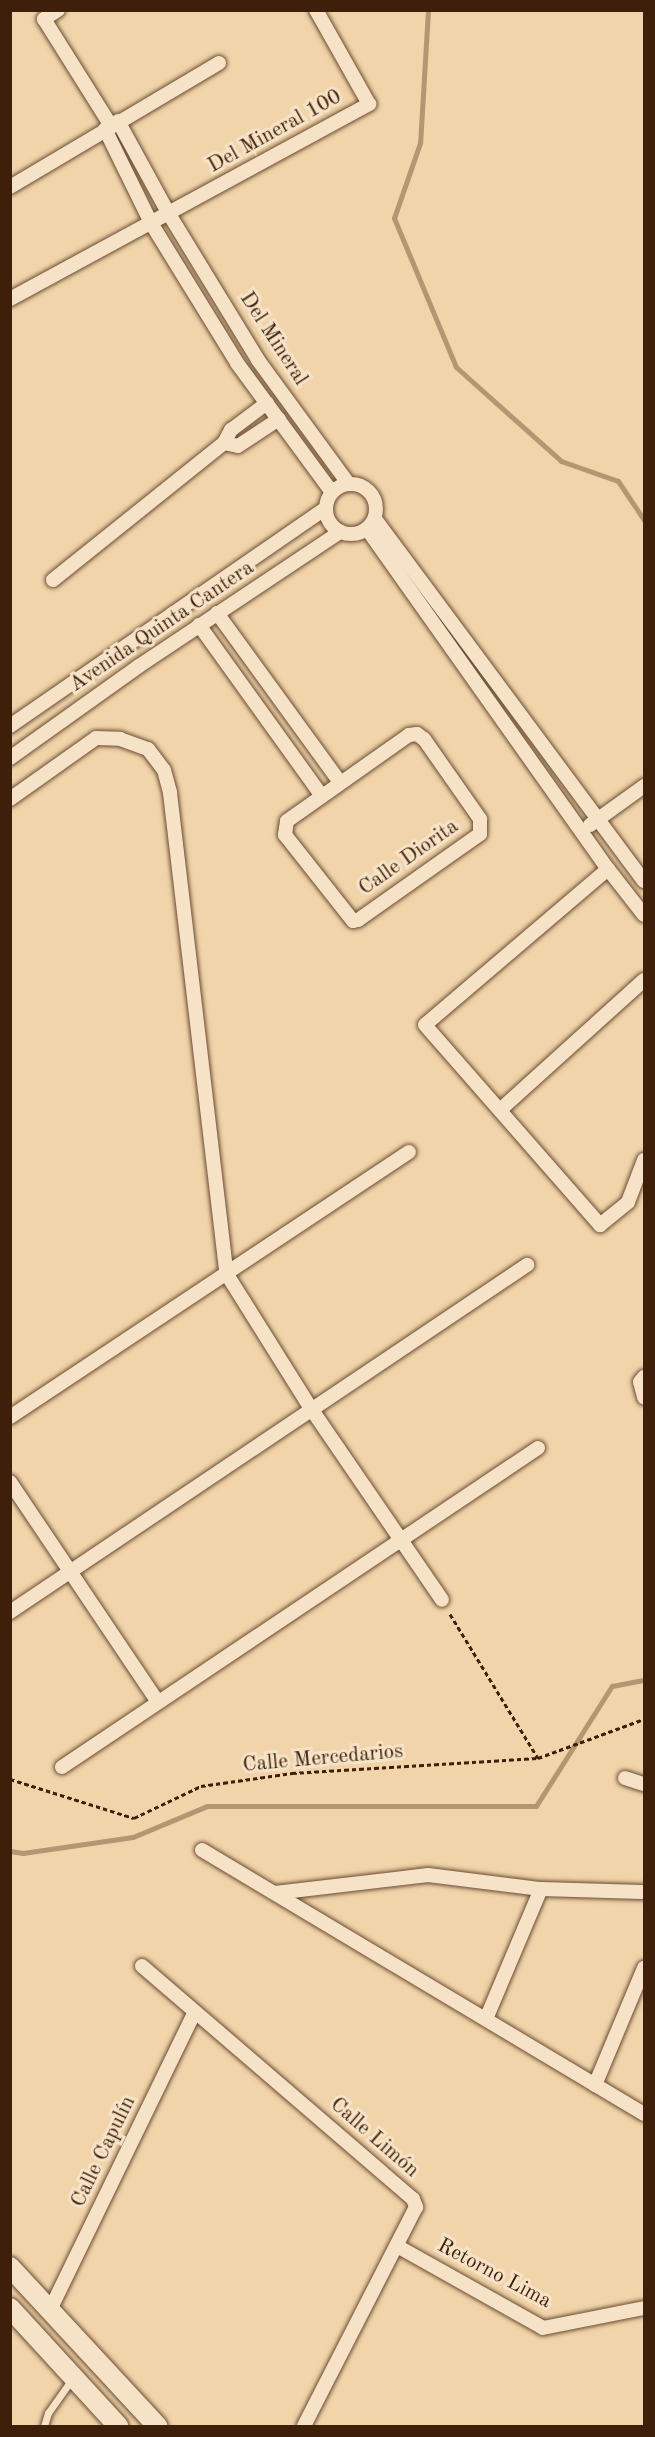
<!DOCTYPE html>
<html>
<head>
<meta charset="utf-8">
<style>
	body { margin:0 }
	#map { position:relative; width:655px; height:2437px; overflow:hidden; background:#f1d4a9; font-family:"Old Standard TT",serif }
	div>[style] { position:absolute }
	.stream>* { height:5px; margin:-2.5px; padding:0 2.5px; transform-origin:2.5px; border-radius:2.5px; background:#b49673 }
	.path>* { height:3px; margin-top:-1.5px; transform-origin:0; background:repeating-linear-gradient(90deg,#3d1f0a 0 4.5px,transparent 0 7.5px) }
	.roads { filter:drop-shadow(0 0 2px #6a4c32) drop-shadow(0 0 2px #6a4c32) }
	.lane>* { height:7px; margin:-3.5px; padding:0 3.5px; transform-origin:3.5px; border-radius:3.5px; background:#f6e3c7 }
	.street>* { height:14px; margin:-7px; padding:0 7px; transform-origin:7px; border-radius:7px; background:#f6e3c7 }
	.street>.ring { margin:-7px; padding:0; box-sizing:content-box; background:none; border:14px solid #f6e3c7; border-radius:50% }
	.secondary>* { height:20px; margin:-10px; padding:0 10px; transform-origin:10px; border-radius:10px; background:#f6e3c7 }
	span { translate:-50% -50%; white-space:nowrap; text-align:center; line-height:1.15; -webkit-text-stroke:6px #f6e3c7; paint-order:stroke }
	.street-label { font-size:21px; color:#3d1f0a }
	.frame { position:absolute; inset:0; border:12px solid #3d1f0a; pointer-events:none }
</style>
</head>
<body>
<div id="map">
	<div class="stream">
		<div style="left:428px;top:10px;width:133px;rotate:93.4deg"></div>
		<div style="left:420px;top:143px;width:79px;rotate:109.1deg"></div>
		<div style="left:394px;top:218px;width:161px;rotate:67.4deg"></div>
		<div style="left:456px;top:367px;width:141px;rotate:41.8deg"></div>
		<div style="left:561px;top:461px;width:60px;rotate:19.3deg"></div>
		<div style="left:618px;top:481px;width:47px;rotate:56.3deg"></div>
		<div style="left:10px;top:1851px;width:13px;rotate:9deg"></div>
		<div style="left:23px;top:1853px;width:111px;rotate:-8.3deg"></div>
		<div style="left:133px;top:1837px;width:80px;rotate:-22.7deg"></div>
		<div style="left:207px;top:1806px;width:329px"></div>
		<div style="left:536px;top:1806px;width:142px;rotate:-57.7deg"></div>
		<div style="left:612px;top:1686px;width:33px;rotate:-11deg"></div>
	</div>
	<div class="path">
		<div style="left:450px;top:1614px;width:169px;rotate:58.6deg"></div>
		<div style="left:10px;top:1779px;width:130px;rotate:17.5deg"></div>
		<div style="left:134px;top:1818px;width:74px;rotate:-25.5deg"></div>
		<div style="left:201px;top:1786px;width:92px;rotate:-8.1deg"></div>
		<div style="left:292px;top:1773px;width:246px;rotate:-3.5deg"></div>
		<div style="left:538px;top:1758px;width:113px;rotate:-20.2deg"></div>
	</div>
	<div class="roads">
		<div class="lane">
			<div style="left:44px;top:2426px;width:14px;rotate:-73deg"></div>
			<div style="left:48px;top:2413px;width:42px;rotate:-54.8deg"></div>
		</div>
		<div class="street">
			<div style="left:58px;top:10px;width:17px;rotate:147deg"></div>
			<div style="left:44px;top:19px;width:126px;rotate:57.9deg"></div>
			<div style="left:118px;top:121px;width:106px;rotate:61.3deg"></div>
			<div style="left:169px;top:214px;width:171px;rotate:58.6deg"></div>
			<div style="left:258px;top:360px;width:152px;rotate:53.8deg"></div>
			<div style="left:105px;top:129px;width:105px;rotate:63.9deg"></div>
			<div style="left:151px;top:223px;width:164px;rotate:58.4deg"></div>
			<div style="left:237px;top:363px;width:159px;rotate:53.7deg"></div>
			<div style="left:10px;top:187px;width:243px;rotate:-30.7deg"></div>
			<div style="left:10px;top:299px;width:409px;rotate:-28.5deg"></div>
			<div style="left:369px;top:104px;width:108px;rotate:-119.4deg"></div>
			<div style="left:224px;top:443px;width:14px;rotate:12deg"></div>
			<div style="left:238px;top:446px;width:49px;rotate:-33.4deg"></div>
			<div class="ring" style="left:326px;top:484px;width:36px;height:36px"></div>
			<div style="left:375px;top:519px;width:451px;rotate:53.4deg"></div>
			<div style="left:367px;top:529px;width:417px;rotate:54.7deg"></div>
			<div style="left:608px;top:869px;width:58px;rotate:52deg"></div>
			<div style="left:53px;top:580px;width:219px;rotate:-38.7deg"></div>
			<div style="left:224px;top:443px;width:15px;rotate:-62deg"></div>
			<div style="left:231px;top:430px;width:45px;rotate:-36.9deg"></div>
			<div style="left:217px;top:613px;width:209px;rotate:54deg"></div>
			<div style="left:199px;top:625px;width:209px;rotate:54.3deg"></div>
			<div style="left:10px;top:726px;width:383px;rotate:-34.6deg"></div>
			<div style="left:417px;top:734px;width:9px;rotate:36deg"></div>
			<div style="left:424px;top:739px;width:98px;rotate:55deg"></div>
			<div style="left:480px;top:819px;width:15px;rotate:90deg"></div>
			<div style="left:480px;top:834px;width:149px;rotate:144.8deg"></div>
			<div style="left:358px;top:920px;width:5px;rotate:169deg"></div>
			<div style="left:353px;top:921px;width:110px;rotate:-128.3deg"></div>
			<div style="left:285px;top:835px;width:14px;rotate:-82deg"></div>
			<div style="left:287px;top:821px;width:149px;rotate:-35.2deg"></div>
			<div style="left:409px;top:735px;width:8px;rotate:-7deg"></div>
			<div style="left:10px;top:758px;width:158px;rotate:-35.5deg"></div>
			<div style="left:139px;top:666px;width:242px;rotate:-33.7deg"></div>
			<div style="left:10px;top:799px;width:105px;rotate:-35.3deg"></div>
			<div style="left:96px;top:738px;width:24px;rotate:2deg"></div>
			<div style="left:120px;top:739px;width:30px;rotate:20deg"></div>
			<div style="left:148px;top:749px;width:26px;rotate:53deg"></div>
			<div style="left:164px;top:770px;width:24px;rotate:75deg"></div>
			<div style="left:170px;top:793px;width:483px;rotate:83.3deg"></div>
			<div style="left:226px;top:1273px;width:162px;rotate:57.9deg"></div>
			<div style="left:312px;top:1410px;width:230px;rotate:55.6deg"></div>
			<div style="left:590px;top:825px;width:67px;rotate:-35.8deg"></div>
			<div style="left:608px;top:869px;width:240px;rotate:139.6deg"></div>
			<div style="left:425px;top:1025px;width:266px;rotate:48.8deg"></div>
			<div style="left:600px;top:1225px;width:36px;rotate:-39deg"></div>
			<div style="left:628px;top:1202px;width:45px;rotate:-69.1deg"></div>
			<div style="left:500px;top:1110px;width:194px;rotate:-42.1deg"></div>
			<div style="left:644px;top:1377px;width:6px;rotate:129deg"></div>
			<div style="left:640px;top:1382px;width:16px;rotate:75deg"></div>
			<div style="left:10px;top:1417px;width:479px;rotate:-33.6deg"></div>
			<div style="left:10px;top:1482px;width:265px;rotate:56.1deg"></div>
			<div style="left:10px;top:1612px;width:623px;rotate:-33.87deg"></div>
			<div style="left:62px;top:1767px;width:573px;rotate:-33.83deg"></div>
			<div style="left:625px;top:1778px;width:20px;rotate:18deg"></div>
			<div style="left:202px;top:1850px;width:515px;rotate:30.85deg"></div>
			<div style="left:275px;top:1893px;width:154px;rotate:-6.7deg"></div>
			<div style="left:428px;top:1875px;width:114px;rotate:7.1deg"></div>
			<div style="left:541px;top:1889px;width:103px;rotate:1.7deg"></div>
			<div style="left:142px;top:1966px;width:357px;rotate:40.7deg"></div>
			<div style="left:413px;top:2199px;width:9px;rotate:69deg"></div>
			<div style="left:416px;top:2207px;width:246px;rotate:117.1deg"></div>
			<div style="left:486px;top:2019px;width:141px;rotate:-67.1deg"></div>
			<div style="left:595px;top:2085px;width:127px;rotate:-67.3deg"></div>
			<div style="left:397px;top:2246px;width:167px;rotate:29.3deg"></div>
			<div style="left:543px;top:2328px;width:103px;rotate:-11.2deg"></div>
			<div style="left:50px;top:2310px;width:331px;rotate:-64.1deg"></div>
		</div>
		<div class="secondary">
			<div style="left:10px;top:2267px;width:217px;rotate:47.2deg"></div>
			<div style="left:10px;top:2308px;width:160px;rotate:47.5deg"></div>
		</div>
	</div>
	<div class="street-label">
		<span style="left:275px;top:132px;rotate:-29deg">Del Mineral 100</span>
		<span style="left:273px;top:339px;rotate:57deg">Del Mineral</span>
		<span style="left:162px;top:627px;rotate:-34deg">Avenida Quinta Cantera</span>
		<span style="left:409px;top:858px;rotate:-35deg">Calle Diorita</span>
		<span style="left:323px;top:1759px;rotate:-5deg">Calle Mercedarios</span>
		<span style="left:374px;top:2138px;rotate:41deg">Calle Limón</span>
		<span style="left:104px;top:2152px;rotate:-64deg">Calle Capulín</span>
		<span style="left:494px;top:2274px;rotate:28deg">Retorno Lima</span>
	</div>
	<div class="frame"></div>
</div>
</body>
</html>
